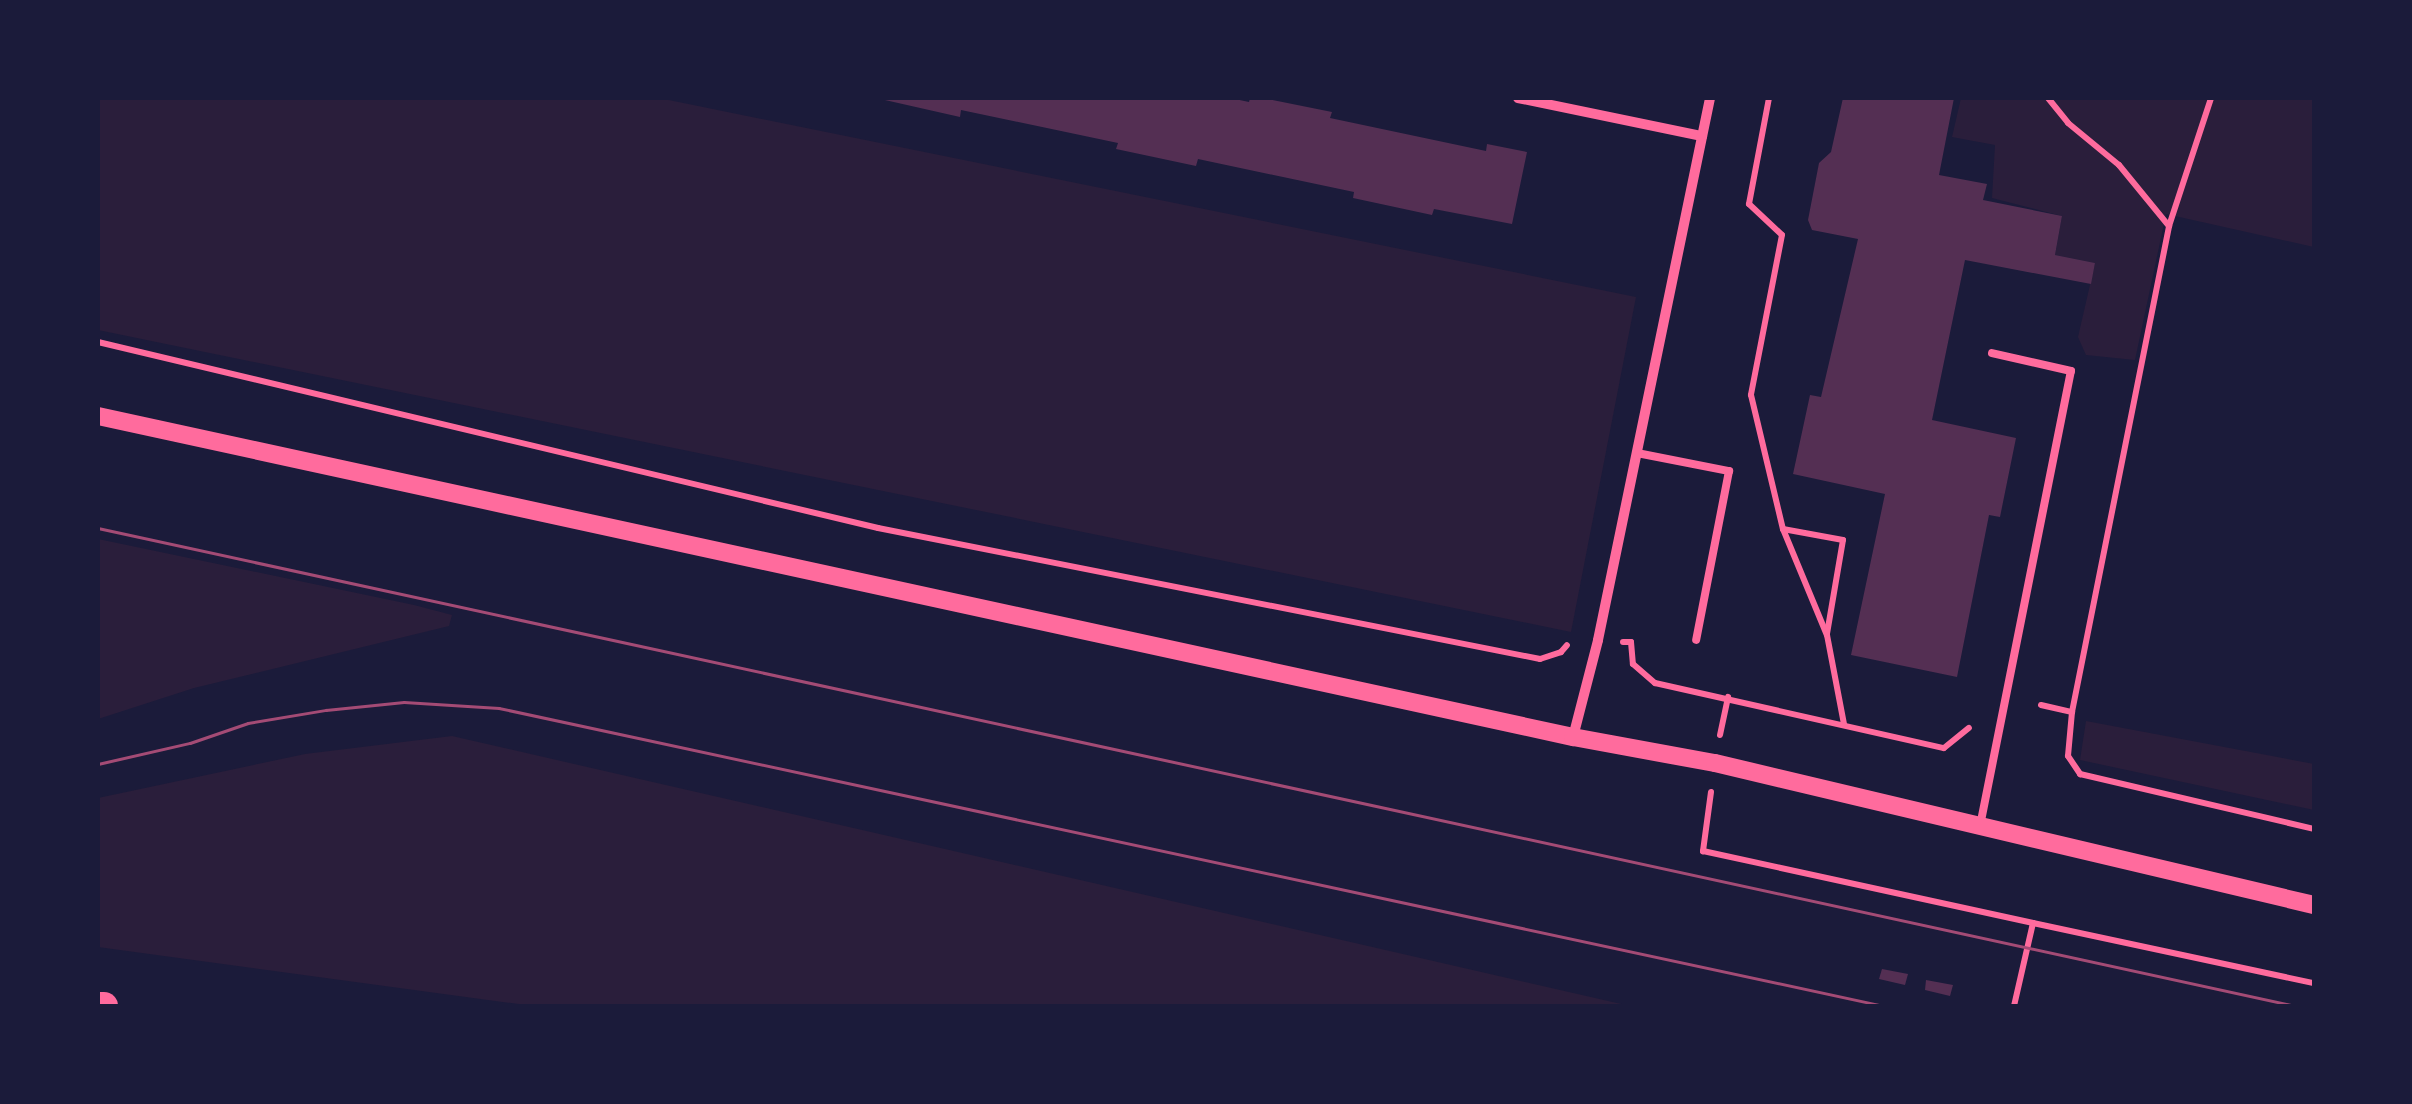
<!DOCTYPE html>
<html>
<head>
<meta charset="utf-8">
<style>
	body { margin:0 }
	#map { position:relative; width:2412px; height:1104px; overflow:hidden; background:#1b1b3a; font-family:"Fira Sans",sans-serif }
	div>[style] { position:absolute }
	.green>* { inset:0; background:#2a1e3b }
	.building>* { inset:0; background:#542f53 }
	.path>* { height:6px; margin:-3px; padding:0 3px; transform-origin:3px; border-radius:3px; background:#ff6b9d }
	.service>* { height:8px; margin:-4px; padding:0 4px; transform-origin:4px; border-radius:4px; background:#ff6b9d }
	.minor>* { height:10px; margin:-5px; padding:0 5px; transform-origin:5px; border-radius:5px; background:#ff6b9d }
	.tertiary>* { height:18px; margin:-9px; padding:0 9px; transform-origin:9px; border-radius:9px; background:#ff6b9d }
	.trunk>* { height:28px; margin:-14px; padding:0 14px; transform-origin:14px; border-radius:14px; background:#ff6b9d }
	.tram>* { height:2.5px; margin:-1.25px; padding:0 1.25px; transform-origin:1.25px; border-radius:1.25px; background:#a44b75 }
	span { translate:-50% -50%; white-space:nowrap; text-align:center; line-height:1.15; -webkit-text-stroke:10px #1b1b3a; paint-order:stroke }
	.frame { position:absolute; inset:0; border:100px solid #1b1b3a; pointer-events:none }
</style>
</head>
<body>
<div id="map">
	<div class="green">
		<div style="clip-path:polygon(98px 98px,659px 98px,1636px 297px,1571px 632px,98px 330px)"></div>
		<div style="clip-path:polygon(1961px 98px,2314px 98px,2314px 247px,2166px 214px,2135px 360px,2086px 355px,2078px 337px,2095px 263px,2055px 255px,2062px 216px,1992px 198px,1995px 145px,1952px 137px)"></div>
		<div style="clip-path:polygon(98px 539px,414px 605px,452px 615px,449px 626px,194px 688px,98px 719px)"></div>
		<div style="clip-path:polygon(2086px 721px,2314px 764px,2314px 810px,2080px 760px)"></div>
		<div style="clip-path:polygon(452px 736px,1630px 1006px,533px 1006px,98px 947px,98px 798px,305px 754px)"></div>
	</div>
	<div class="building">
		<div style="clip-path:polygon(876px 98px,1230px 98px,1249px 102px,1250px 98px,1262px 98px,1332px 112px,1330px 118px,1486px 151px,1487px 144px,1527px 152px,1512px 224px,1434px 209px,1432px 215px,1353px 198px,1354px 192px,1198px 159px,1196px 166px,1116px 149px,1118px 143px,961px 110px,960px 117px)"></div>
		<div style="clip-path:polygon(1843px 98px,1954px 98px,1939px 175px,1987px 184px,1983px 200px,2062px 216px,2055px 255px,2095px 263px,2091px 284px,1965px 260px,1932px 420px,2016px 438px,2000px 517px,1989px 515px,1957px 677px,1851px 655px,1885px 494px,1793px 474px,1810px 395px,1821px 397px,1858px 239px,1812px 230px,1808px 220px,1819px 163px,1831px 152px)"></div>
		<div style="clip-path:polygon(1882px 969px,1908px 974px,1905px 985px,1879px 979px)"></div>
		<div style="clip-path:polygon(1926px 980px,1953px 985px,1950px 996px,1925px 990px)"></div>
	</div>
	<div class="path">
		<div style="left:1769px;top:98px;width:108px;rotate:100.7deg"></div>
		<div style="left:1749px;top:204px;width:45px;rotate:43.2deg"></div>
		<div style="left:1782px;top:235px;width:163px;rotate:101deg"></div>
		<div style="left:1751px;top:395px;width:138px;rotate:76.6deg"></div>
		<div style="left:1783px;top:529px;width:115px;rotate:67.5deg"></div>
		<div style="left:1827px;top:635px;width:91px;rotate:79.2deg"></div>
		<div style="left:2048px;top:98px;width:32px;rotate:51deg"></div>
		<div style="left:2068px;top:123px;width:66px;rotate:39.5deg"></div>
		<div style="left:2119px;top:165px;width:79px;rotate:50.7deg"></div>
		<div style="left:2169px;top:226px;width:135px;rotate:-71.8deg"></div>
		<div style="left:98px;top:342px;width:802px;rotate:13.41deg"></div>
		<div style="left:878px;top:528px;width:675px;rotate:11.19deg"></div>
		<div style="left:1540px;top:659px;width:22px;rotate:-18deg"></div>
		<div style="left:1561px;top:652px;width:9px;rotate:-49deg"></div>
		<div style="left:1783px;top:529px;width:61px;rotate:10.4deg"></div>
		<div style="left:1843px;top:540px;width:95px;rotate:99.7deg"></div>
		<div style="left:1623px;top:642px;width:8px"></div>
		<div style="left:1631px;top:642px;width:22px;rotate:85deg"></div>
		<div style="left:1633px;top:664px;width:29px;rotate:41deg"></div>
		<div style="left:1655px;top:683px;width:296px;rotate:12.7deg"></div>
		<div style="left:1944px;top:748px;width:32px;rotate:-39deg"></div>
		<div style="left:2041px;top:705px;width:32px;rotate:13deg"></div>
		<div style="left:2072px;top:712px;width:44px;rotate:95.2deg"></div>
		<div style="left:2068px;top:756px;width:22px;rotate:56deg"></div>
		<div style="left:2080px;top:774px;width:240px;rotate:13.2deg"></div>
		<div style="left:2072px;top:712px;width:496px;rotate:-78.7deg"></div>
		<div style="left:1720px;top:735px;width:39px;rotate:-78deg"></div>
		<div style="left:1711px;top:792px;width:60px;rotate:97.7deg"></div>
		<div style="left:1703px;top:851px;width:338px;rotate:12.3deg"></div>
		<div style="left:2033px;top:923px;width:85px;rotate:102.9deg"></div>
		<div style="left:2033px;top:923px;width:287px;rotate:12.1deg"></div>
	</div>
	<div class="service">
		<div style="left:1637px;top:453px;width:94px;rotate:11.1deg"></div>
		<div style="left:1729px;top:471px;width:172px;rotate:101deg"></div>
		<div style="left:1980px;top:826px;width:464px;rotate:-78.7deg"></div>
		<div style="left:2071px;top:371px;width:81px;rotate:-167.2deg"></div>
	</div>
	<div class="minor">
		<div style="left:1518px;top:98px;width:188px;rotate:11.7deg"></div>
		<div style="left:1573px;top:737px;width:100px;rotate:-75.5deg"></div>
		<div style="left:1598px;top:640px;width:553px;rotate:-78.32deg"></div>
	</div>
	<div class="tertiary">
		<div style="left:98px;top:416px;width:1510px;rotate:12.28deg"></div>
		<div style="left:1573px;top:737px;width:144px;rotate:10.4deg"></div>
		<div style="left:1715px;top:763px;width:616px;rotate:13.34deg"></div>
	</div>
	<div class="trunk">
		<div style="left:98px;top:1006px;width:6px"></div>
	</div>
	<div class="tram">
		<div style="left:98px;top:528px;width:2248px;rotate:12.27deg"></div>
		<div style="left:98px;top:764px;width:94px;rotate:-12.9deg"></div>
		<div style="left:190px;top:743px;width:61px;rotate:-19deg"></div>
		<div style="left:248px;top:723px;width:79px;rotate:-9.5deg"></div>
		<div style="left:326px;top:710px;width:78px;rotate:-5.9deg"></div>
		<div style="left:404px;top:702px;width:95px;rotate:3.6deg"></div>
		<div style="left:499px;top:708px;width:1417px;rotate:12.14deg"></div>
	</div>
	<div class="frame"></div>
</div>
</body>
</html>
